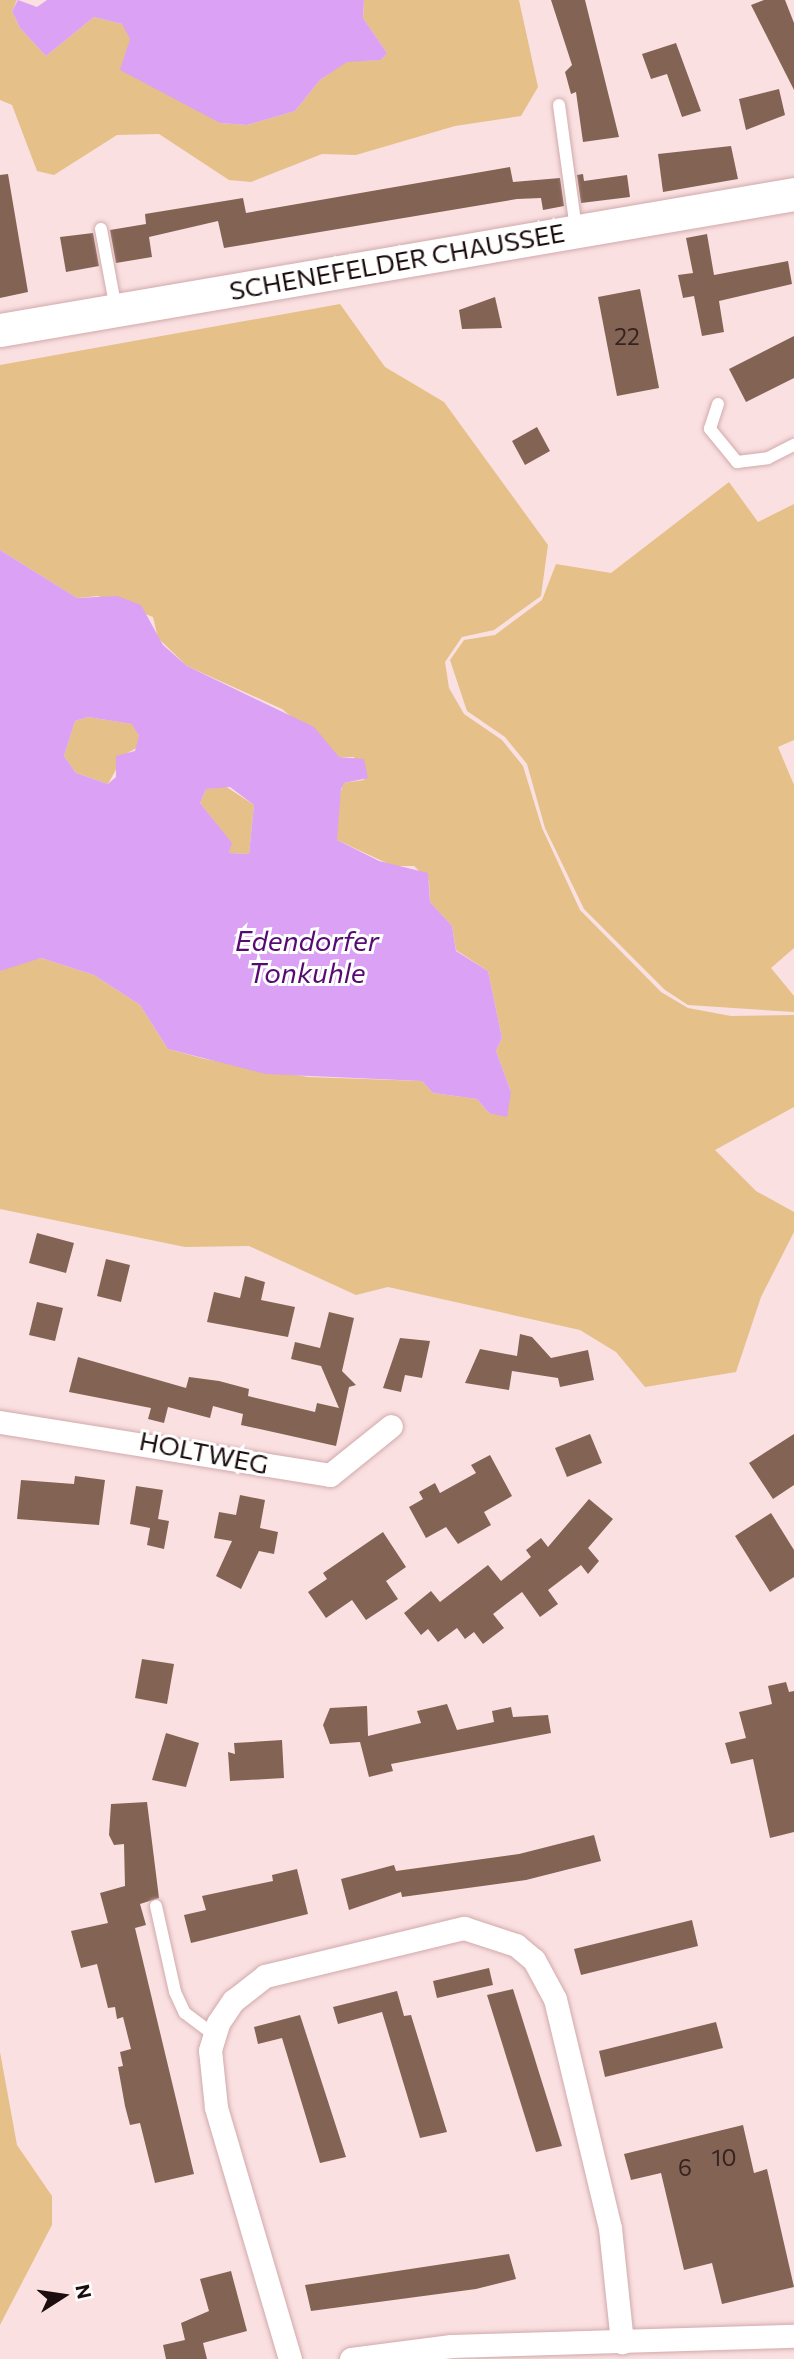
<!DOCTYPE html>
<html>
<head>
<meta charset="utf-8">
<style>
	body { margin:0 }
	#map { position:relative; width:794px; height:2359px; overflow:hidden; background:#fae0e1; font-family:Commissioner,sans-serif }
	div>[style] { position:absolute }
	.green>* { inset:0; background:#e5c089 }
	.water>* { inset:0; background:#daa1f5 }
	.building>* { inset:0; background:#836354 }
	.roads { filter:drop-shadow(0 0 2px #d2a9ab) drop-shadow(0 0 2px #d2a9ab) }
	.lane>* { height:12px; margin:-6px; padding:0 6px; transform-origin:6px; border-radius:6px; background:#fff }
	.street>* { height:23px; margin:-11.5px; padding:0 11.5px; transform-origin:11.5px; border-radius:11.5px; background:#fff }
	.secondary>* { height:33px; margin:-16.5px; padding:0 16.5px; transform-origin:16.5px; border-radius:16.5px; background:#fff }
	span { translate:-50% -50%; white-space:nowrap; text-align:center; line-height:1.15; -webkit-text-stroke:6px #fff; paint-order:stroke }
	.number-label { font-size:23px; color:#362320 }
	.number-label span { -webkit-text-stroke-width:0 }
	.street-label { font-size:26px; color:#1c0e0f }
	.water-label { font-size:28px; color:#570b71; font-style:italic }
	.north { position:absolute; left:28px; top:2261px; width:70px; height:70px; -webkit-text-stroke:5px #fff; paint-order:stroke; rotate:78deg; font-size:19px; font-weight:700; line-height:28px; text-align:center; color:#1c0e0f }
	.north::after { content:''; display:block; margin:auto; width:24px; height:32px; background:#1c0e0f; clip-path:polygon(50% 0,100% 100%,50% 72%,0 100%) }
</style>
</head>
<body>
<div id="map">
	<div class="green">
		<div style="clip-path:polygon(0 0,17px 0,12px 11px,20px 28px,46px 56px,94px 17px,122px 24px,191px 105px,220px 123px,247px 125px,295px 111px,320px 80px,347px 61px,381px 60px,387px 53px,363px 18px,364px 0,519px 0,538px 87px,521px 116px,455px 126px,356px 155px,322px 154px,251px 182px,229px 180px,159px 134px,117px 135px,54px 175px,37px 171px,12px 105px,0 100px)"></div>
		<div style="clip-path:polygon(340px 304px,385px 367px,444px 402px,548px 545px,541px 596px,494px 630px,462px 637px,445px 662px,449px 688px,464px 714px,502px 740px,523px 766px,542px 828px,580px 910px,661px 992px,688px 1008px,731px 1016px,794px 1015px,794px 1107px,715px 1150px,756px 1191px,794px 1212px,794px 1232px,761px 1297px,736px 1372px,645px 1387px,616px 1352px,580px 1330px,388px 1287px,356px 1295px,249px 1246px,185px 1247px,0 1209px,0 971px,18px 963px,41px 958px,94px 975px,140px 1005px,168px 1049px,205px 1059px,308px 1077px,422px 1081px,433px 1093px,477px 1099px,489px 1113px,511px 1092px,496px 1051px,502px 1038px,488px 971px,456px 950px,452px 926px,430px 902px,429px 881px,414px 866px,393px 866px,337px 840px,334px 819px,343px 783px,364px 780px,354px 757px,339px 757px,282px 709px,187px 666px,158px 638px,153px 617px,98px 596px,77px 598px,0 550px,0 365px)"></div>
		<div style="clip-path:polygon(729px 482px,758px 522px,794px 504px,794px 740px,778px 747px,794px 785px,794px 948px,771px 968px,794px 996px,794px 1012px,688px 1005px,665px 990px,584px 909px,545px 828px,527px 764px,505px 737px,467px 711px,450px 660px,464px 640px,495px 635px,542px 600px,556px 564px,611px 573px)"></div>
		<div style="clip-path:polygon(88px 717px,133px 724px,139px 736px,140px 746px,124px 755px,108px 784px,76px 773px,64px 756px,75px 721px)"></div>
		<div style="clip-path:polygon(225px 786px,254px 805px,249px 854px,229px 853px,231px 843px,200px 803px,206px 789px)"></div>
		<div style="clip-path:polygon(0 2052px,17px 2145px,52px 2196px,52px 2225px,0 2325px)"></div>
	</div>
	<div class="water">
		<div style="clip-path:polygon(18px 0,37px 7px,47px 0,364px 0,363px 18px,387px 53px,381px 60px,347px 62px,320px 80px,295px 111px,247px 125px,220px 123px,120px 70px,130px 39px,122px 24px,94px 17px,46px 56px,20px 28px,12px 11px)"></div>
		<div style="clip-path:polygon(evenodd,0 550px,77px 598px,117px 596px,141px 605px,163px 645px,187px 666px,314px 727px,339px 757px,364px 759px,368px 778px,344px 783px,341px 789px,337px 840px,379px 861px,428px 873px,430px 902px,452px 926px,456px 951px,488px 971px,502px 1038px,496px 1051px,511px 1092px,507px 1117px,489px 1113px,477px 1099px,433px 1093px,422px 1081px,266px 1074px,168px 1049px,140px 1005px,94px 975px,41px 958px,0 971px,0 550px,88px 717px,132px 724px,139px 736px,135px 751px,116px 756px,116px 777px,108px 784px,76px 773px,64px 756px,75px 721px,88px 717px,0 550px,230px 787px,254px 805px,249px 854px,229px 853px,232px 843px,200px 803px,206px 789px,230px 787px)"></div>
	</div>
	<div class="building">
		<div style="clip-path:polygon(551px 0,585px 0,619px 137px,583px 142px,576px 92px,571px 94px,565px 72px,572px 65px)"></div>
		<div style="clip-path:polygon(764px 0,785px 0,794px 23px,794px 90px,751px 5px)"></div>
		<div style="clip-path:polygon(676px 43px,701px 111px,682px 117px,667px 74px,651px 79px,642px 54px)"></div>
		<div style="clip-path:polygon(779px 89px,785px 115px,746px 130px,739px 99px)"></div>
		<div style="clip-path:polygon(731px 146px,738px 179px,663px 192px,658px 154px)"></div>
		<div style="clip-path:polygon(510px 167px,513px 182px,560px 178px,564px 206px,543px 210px,541px 198px,517px 199px,224px 248px,218px 221px,149px 237px,152px 257px,116px 263px,110px 230px,146px 224px,145px 214px,243px 198px,246px 213px)"></div>
		<div style="clip-path:polygon(8px 174px,28px 292px,0 298px,0 175px)"></div>
		<div style="clip-path:polygon(583px 174px,584px 181px,627px 175px,630px 197px,581px 203px,577px 175px)"></div>
		<div style="clip-path:polygon(93px 233px,99px 266px,66px 272px,60px 237px)"></div>
		<div style="clip-path:polygon(707px 234px,714px 275px,788px 261px,792px 284px,719px 301px,724px 332px,702px 336px,694px 296px,683px 298px,678px 275px,693px 273px,686px 238px)"></div>
		<div style="clip-path:polygon(640px 289px,659px 388px,617px 396px,598px 297px)"></div>
		<div style="clip-path:polygon(495px 297px,502px 328px,462px 329px,459px 310px)"></div>
		<div style="clip-path:polygon(794px 336px,794px 378px,746px 402px,729px 369px)"></div>
		<div style="clip-path:polygon(537px 427px,550px 451px,525px 465px,512px 441px)"></div>
		<div style="clip-path:polygon(37px 1233px,74px 1243px,66px 1273px,29px 1263px)"></div>
		<div style="clip-path:polygon(106px 1259px,130px 1265px,121px 1302px,97px 1296px)"></div>
		<div style="clip-path:polygon(245px 1276px,265px 1282px,261px 1300px,295px 1307px,288px 1337px,207px 1322px,214px 1292px,240px 1298px)"></div>
		<div style="clip-path:polygon(37px 1302px,63px 1308px,55px 1341px,29px 1335px)"></div>
		<div style="clip-path:polygon(329px 1312px,354px 1318px,342px 1371px,356px 1385px,349px 1387px,336px 1446px,241px 1425px,243px 1414px,213px 1406px,210px 1418px,168px 1407px,164px 1423px,148px 1419px,151px 1408px,69px 1392px,78px 1357px,186px 1388px,189px 1377px,219px 1381px,249px 1389px,248px 1396px,315px 1412px,317px 1403px,339px 1408px,321px 1366px,291px 1359px,295px 1342px,320px 1348px)"></div>
		<div style="clip-path:polygon(520px 1334px,532px 1337px,551px 1358px,588px 1350px,594px 1380px,560px 1387px,558px 1378px,512px 1371px,509px 1390px,465px 1383px,480px 1349px,517px 1356px)"></div>
		<div style="clip-path:polygon(400px 1338px,430px 1341px,422px 1378px,405px 1375px,401px 1392px,383px 1388px)"></div>
		<div style="clip-path:polygon(590px 1434px,602px 1463px,567px 1477px,555px 1448px)"></div>
		<div style="clip-path:polygon(794px 1434px,794px 1485px,773px 1499px,749px 1463px)"></div>
		<div style="clip-path:polygon(490px 1455px,512px 1496px,484px 1512px,491px 1525px,458px 1544px,446px 1527px,426px 1538px,409px 1507px,423px 1499px,419px 1492px,435px 1483px,440px 1493px,476px 1473px,471px 1465px)"></div>
		<div style="clip-path:polygon(75px 1476px,105px 1480px,99px 1525px,17px 1519px,21px 1480px,74px 1484px)"></div>
		<div style="clip-path:polygon(136px 1486px,163px 1490px,158px 1519px,169px 1521px,164px 1549px,147px 1545px,150px 1528px,130px 1524px)"></div>
		<div style="clip-path:polygon(240px 1495px,265px 1500px,260px 1528px,278px 1532px,274px 1554px,259px 1551px,241px 1589px,216px 1576px,232px 1541px,214px 1538px,219px 1512px,236px 1515px)"></div>
		<div style="clip-path:polygon(589px 1499px,613px 1519px,588px 1548px,599px 1561px,588px 1574px,581px 1565px,548px 1590px,558px 1604px,540px 1617px,522px 1592px,493px 1614px,504px 1628px,483px 1644px,474px 1632px,465px 1639px,457px 1628px,438px 1642px,428px 1629px,421px 1635px,404px 1613px,431px 1591px,440px 1602px,488px 1565px,501px 1581px,531px 1557px,526px 1550px,541px 1538px,548px 1547px)"></div>
		<div style="clip-path:polygon(771px 1513px,794px 1550px,794px 1577px,770px 1592px,735px 1536px)"></div>
		<div style="clip-path:polygon(383px 1532px,406px 1567px,386px 1581px,398px 1599px,366px 1620px,352px 1600px,326px 1618px,308px 1592px,327px 1579px,323px 1573px)"></div>
		<div style="clip-path:polygon(142px 1659px,174px 1664px,167px 1704px,135px 1698px)"></div>
		<div style="clip-path:polygon(786px 1682px,789px 1692px,794px 1691px,794px 1832px,770px 1838px,753px 1759px,731px 1764px,725px 1743px,746px 1738px,739px 1712px,772px 1704px,768px 1686px)"></div>
		<div style="clip-path:polygon(447px 1704px,457px 1730px,494px 1722px,492px 1711px,511px 1707px,513px 1717px,548px 1715px,551px 1733px,391px 1764px,393px 1771px,369px 1777px,360px 1742px,330px 1744px,323px 1725px,330px 1708px,367px 1706px,368px 1736px,421px 1723px,417px 1711px)"></div>
		<div style="clip-path:polygon(166px 1733px,199px 1743px,186px 1787px,152px 1780px)"></div>
		<div style="clip-path:polygon(282px 1740px,284px 1778px,230px 1781px,228px 1752px,235px 1754px,234px 1743px)"></div>
		<div style="clip-path:polygon(147px 1802px,159px 1898px,140px 1904px,146px 1925px,135px 1928px,194px 2174px,155px 2183px,140px 2123px,130px 2125px,125px 2106px,118px 2067px,123px 2066px,120px 2052px,131px 2049px,123px 2017px,117px 2019px,115px 2007px,108px 2008px,97px 1964px,81px 1968px,71px 1931px,108px 1923px,100px 1893px,125px 1886px,124px 1844px,114px 1845px,109px 1835px,111px 1804px)"></div>
		<div style="clip-path:polygon(594px 1835px,601px 1861px,526px 1880px,402px 1897px,401px 1892px,349px 1910px,341px 1879px,394px 1865px,396px 1871px,519px 1854px)"></div>
		<div style="clip-path:polygon(297px 1869px,308px 1914px,191px 1943px,184px 1915px,206px 1910px,202px 1896px,273px 1881px,272px 1875px)"></div>
		<div style="clip-path:polygon(692px 1920px,698px 1946px,581px 1975px,574px 1949px)"></div>
		<div style="clip-path:polygon(489px 1968px,493px 1985px,437px 1998px,433px 1981px)"></div>
		<div style="clip-path:polygon(513px 1989px,562px 2146px,536px 2152px,487px 1995px)"></div>
		<div style="clip-path:polygon(397px 1991px,404px 2016px,411px 2015px,447px 2132px,420px 2138px,382px 2012px,338px 2024px,333px 2007px)"></div>
		<div style="clip-path:polygon(300px 2015px,346px 2157px,320px 2163px,282px 2038px,258px 2044px,254px 2027px)"></div>
		<div style="clip-path:polygon(716px 2022px,723px 2048px,605px 2077px,599px 2051px)"></div>
		<div style="clip-path:polygon(743px 2125px,754px 2173px,767px 2169px,794px 2287px,722px 2304px,712px 2263px,684px 2270px,661px 2173px,631px 2180px,624px 2154px)"></div>
		<div style="clip-path:polygon(509px 2254px,516px 2279px,476px 2289px,311px 2311px,305px 2285px)"></div>
		<div style="clip-path:polygon(231px 2271px,247px 2331px,203px 2343px,207px 2359px,166px 2359px,163px 2345px,185px 2340px,181px 2323px,209px 2311px,200px 2279px)"></div>
	</div>
	<div class="roads">
		<div class="lane">
			<div style="left:559px;top:105px;width:125px;rotate:82.2deg"></div>
			<div style="left:101px;top:229px;width:81px;rotate:79.4deg"></div>
			<div style="left:718px;top:404px;width:26px;rotate:108deg"></div>
			<div style="left:710px;top:429px;width:43px;rotate:50.7deg"></div>
			<div style="left:737px;top:462px;width:31px;rotate:-7deg"></div>
			<div style="left:768px;top:458px;width:29px;rotate:-27deg"></div>
			<div style="left:156px;top:1906px;width:88px;rotate:77.5deg"></div>
			<div style="left:175px;top:1992px;width:23px;rotate:65deg"></div>
			<div style="left:185px;top:2013px;width:36px;rotate:37deg"></div>
		</div>
		<div class="street">
			<div style="left:0;top:1422px;width:334px;rotate:9.1deg"></div>
			<div style="left:330px;top:1475px;width:78px;rotate:-38.8deg"></div>
			<div style="left:290px;top:2359px;width:263px;rotate:-106.4deg"></div>
			<div style="left:216px;top:2107px;width:57px;rotate:-96deg"></div>
			<div style="left:210px;top:2050px;width:28px;rotate:-73deg"></div>
			<div style="left:218px;top:2023px;width:27px;rotate:-56deg"></div>
			<div style="left:233px;top:2001px;width:41px;rotate:-38deg"></div>
			<div style="left:265px;top:1976px;width:205px;rotate:-13.6deg"></div>
			<div style="left:464px;top:1928px;width:55px;rotate:18.1deg"></div>
			<div style="left:516px;top:1945px;width:23px;rotate:40deg"></div>
			<div style="left:534px;top:1960px;width:44px;rotate:61.7deg"></div>
			<div style="left:555px;top:1999px;width:236px;rotate:76.5deg"></div>
			<div style="left:610px;top:2228px;width:115px;rotate:84deg"></div>
			<div style="left:351px;top:2359px;width:101px;rotate:-7.4deg"></div>
			<div style="left:451px;top:2346px;width:343px;rotate:-1.7deg"></div>
		</div>
		<div class="secondary">
			<div style="left:0;top:330px;width:806px;rotate:-9.72deg"></div>
		</div>
	</div>
	<div class="number-label">
		<span style="left:627px;top:336px">22</span>
		<span style="left:724px;top:2157px">10</span>
		<span style="left:685px;top:2167px">6</span>
	</div>
	<div class="street-label">
		<span style="left:397px;top:261px;rotate:-10deg">SCHENEFELDER CHAUSSEE</span>
		<span style="left:204px;top:1452px;rotate:11deg">HOLTWEG</span>
	</div>
	<div class="water-label">
		<span style="left:307px;top:956px">Edendorfer<br>Tonkuhle</span>
	</div>
	<div class="north">N</div>
</div>
</body>
</html>
